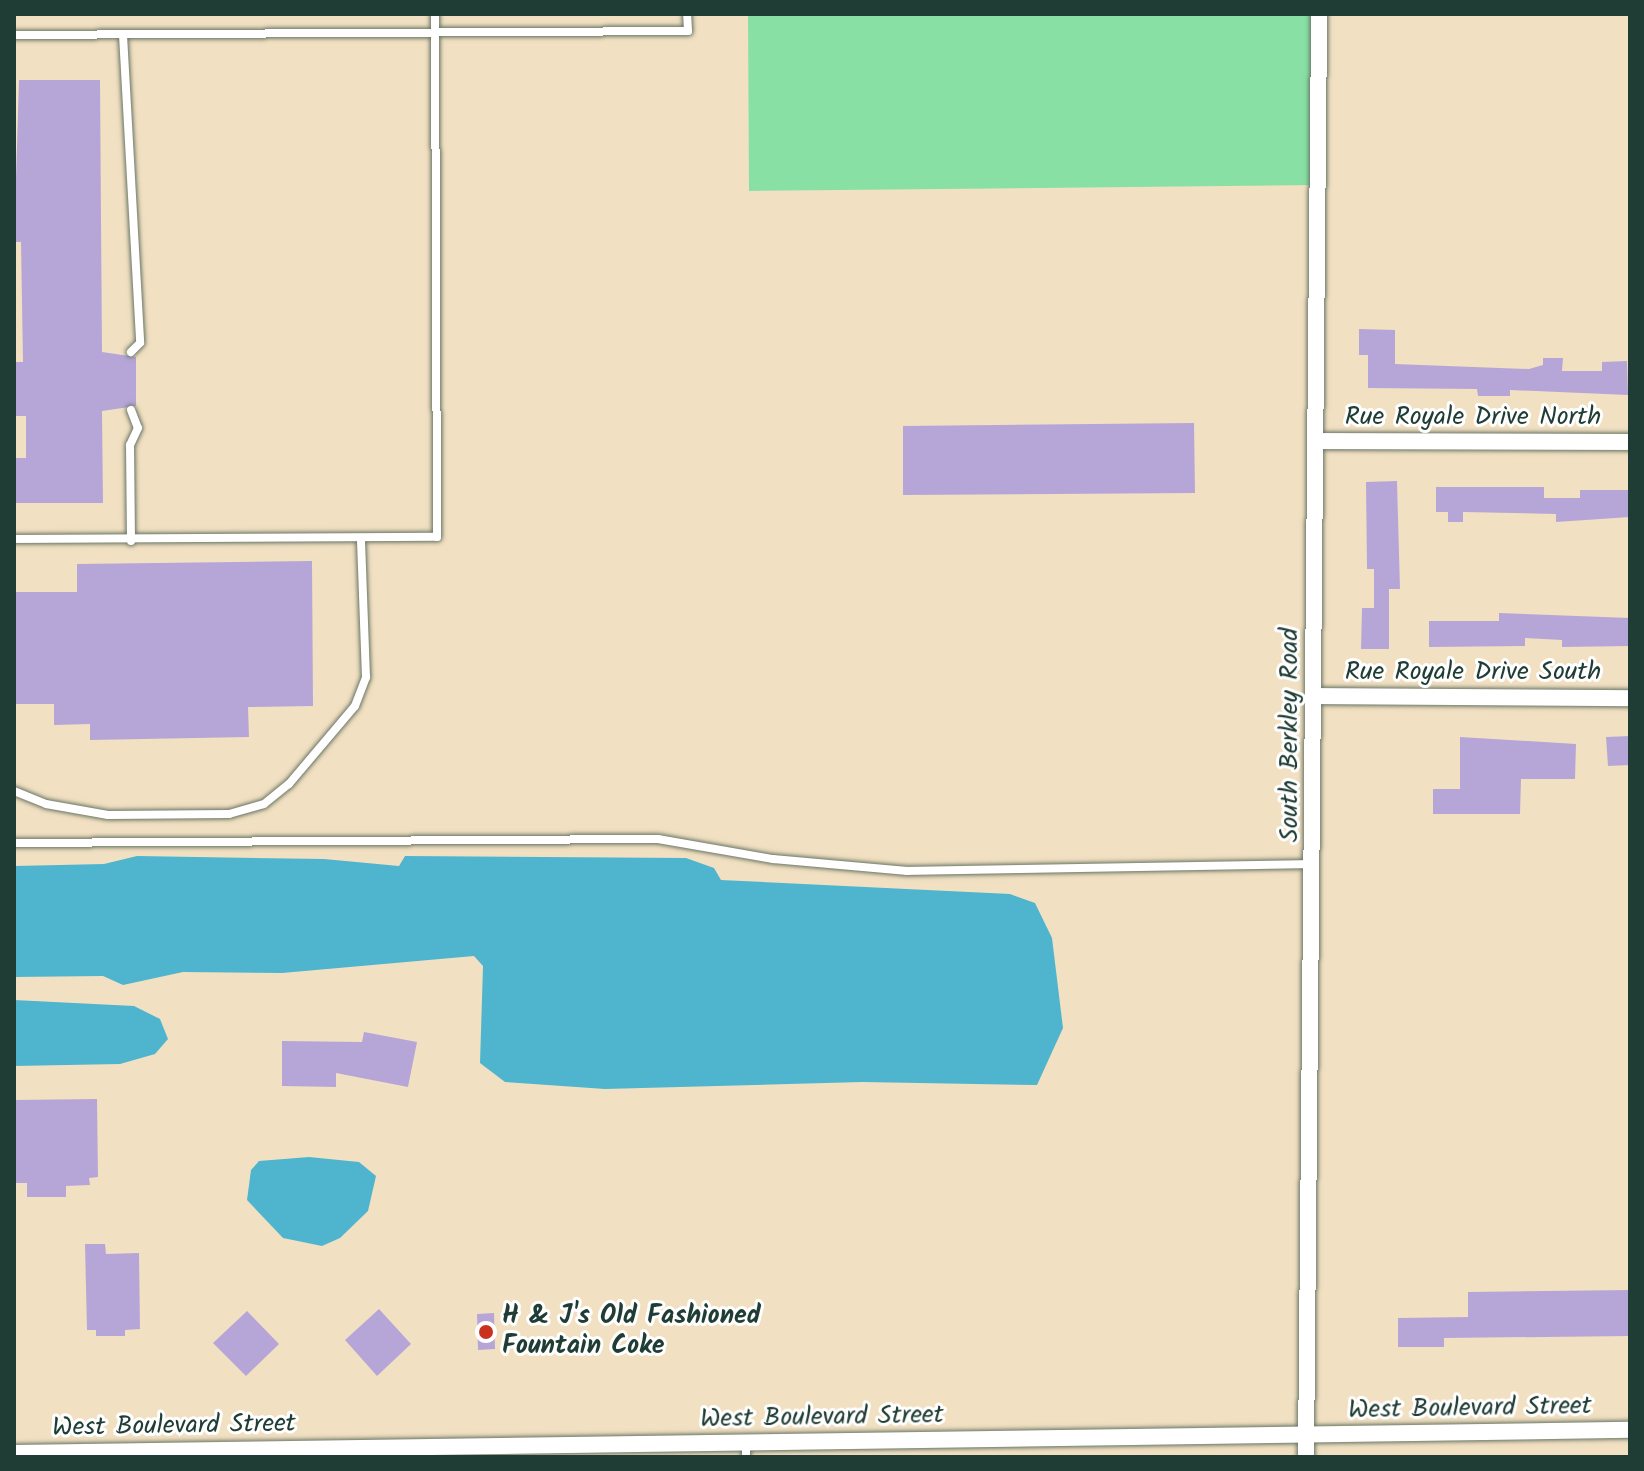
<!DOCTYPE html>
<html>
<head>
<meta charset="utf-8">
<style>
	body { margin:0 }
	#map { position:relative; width:1644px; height:1471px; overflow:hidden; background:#f2e0c2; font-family:Kalam,sans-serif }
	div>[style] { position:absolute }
	.green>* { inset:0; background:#88e0a5 }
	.water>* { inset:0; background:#4fb5ce }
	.building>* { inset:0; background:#b6a6d7 }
	.roads { filter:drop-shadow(0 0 2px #697666) drop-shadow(0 0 2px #697666) }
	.service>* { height:8px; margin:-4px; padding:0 4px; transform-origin:4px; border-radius:4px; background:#fff }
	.minor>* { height:16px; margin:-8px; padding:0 8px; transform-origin:8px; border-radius:8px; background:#fff }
	.dots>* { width:22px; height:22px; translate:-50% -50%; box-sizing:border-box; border:4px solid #fff; border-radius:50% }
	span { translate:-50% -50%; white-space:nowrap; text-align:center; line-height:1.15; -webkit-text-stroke:6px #fff; paint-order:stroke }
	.street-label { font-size:26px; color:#1f3d34 }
	.poi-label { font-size:26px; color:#1f3d34; font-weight:700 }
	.left { translate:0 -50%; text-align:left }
	.frame { position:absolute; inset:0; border:16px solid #1f3d34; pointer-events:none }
</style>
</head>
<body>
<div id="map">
	<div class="green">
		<div style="clip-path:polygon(748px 14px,1319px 14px,1319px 185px,749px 191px)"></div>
	</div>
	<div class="water">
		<div style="clip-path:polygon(137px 856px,324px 859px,399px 866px,405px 856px,686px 858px,714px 868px,721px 880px,1010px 894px,1035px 903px,1052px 938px,1063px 1028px,1037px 1085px,862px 1082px,605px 1089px,505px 1082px,480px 1063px,483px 966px,474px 956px,282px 973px,183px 972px,123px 985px,103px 976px,14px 977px,14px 866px,104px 864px)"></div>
		<div style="clip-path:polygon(14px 1000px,134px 1006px,160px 1019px,168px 1039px,155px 1054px,120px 1064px,14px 1066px)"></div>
		<div style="clip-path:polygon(309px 1157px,359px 1162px,376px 1176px,368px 1211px,340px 1238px,322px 1246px,283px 1238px,247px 1200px,251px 1170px,259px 1161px)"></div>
	</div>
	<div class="building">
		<div style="clip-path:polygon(19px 80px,100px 80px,102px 352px,136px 357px,136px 406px,102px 411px,103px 503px,14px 503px,14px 458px,26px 458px,26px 416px,14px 416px,14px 362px,23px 362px,21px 242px,14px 242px)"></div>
		<div style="clip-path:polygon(1359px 329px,1395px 330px,1395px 364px,1529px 369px,1543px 365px,1543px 358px,1563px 358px,1562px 371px,1602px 371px,1602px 362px,1627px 361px,1628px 395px,1510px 390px,1510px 396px,1478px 396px,1477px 389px,1368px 388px,1368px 355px,1359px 355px)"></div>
		<div style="clip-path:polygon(1194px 423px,1195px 493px,903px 495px,903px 426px)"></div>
		<div style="clip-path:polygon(1397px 481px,1400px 589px,1389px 589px,1389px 649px,1361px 649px,1362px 608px,1374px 608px,1374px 569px,1367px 569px,1366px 482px)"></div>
		<div style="clip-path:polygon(1436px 487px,1544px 487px,1544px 498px,1580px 498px,1580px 490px,1630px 490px,1630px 517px,1556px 522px,1556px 514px,1463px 512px,1463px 522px,1448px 522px,1448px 512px,1436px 512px)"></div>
		<div style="clip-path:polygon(312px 561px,313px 706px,248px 707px,249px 737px,90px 740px,90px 724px,54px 725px,54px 704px,14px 704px,14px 592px,77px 592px,77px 564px)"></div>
		<div style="clip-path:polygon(1499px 613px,1630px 618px,1630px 646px,1562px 647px,1562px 640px,1525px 638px,1525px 646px,1429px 647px,1429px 621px,1499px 621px)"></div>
		<div style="clip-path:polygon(1630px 736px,1630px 765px,1608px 766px,1606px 737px)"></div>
		<div style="clip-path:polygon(1460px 737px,1576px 744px,1575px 779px,1521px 779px,1520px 814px,1433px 814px,1433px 789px,1460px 789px)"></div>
		<div style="clip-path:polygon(364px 1032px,417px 1042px,408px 1087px,336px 1073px,336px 1087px,282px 1086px,282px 1041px,362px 1042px)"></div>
		<div style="clip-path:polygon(97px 1099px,98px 1177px,89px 1178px,90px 1185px,66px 1186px,66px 1197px,27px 1197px,27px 1183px,14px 1183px,14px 1100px)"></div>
		<div style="clip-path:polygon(85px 1244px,105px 1244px,106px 1254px,139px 1253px,140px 1329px,125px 1330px,125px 1336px,96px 1336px,96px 1330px,87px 1330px)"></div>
		<div style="clip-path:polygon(1630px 1290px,1630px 1336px,1444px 1338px,1444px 1347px,1398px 1347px,1398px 1318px,1468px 1317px,1468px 1292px)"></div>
		<div style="clip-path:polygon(379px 1309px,411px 1344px,377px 1376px,345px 1340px)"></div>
		<div style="clip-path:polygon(247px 1311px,279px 1344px,246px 1376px,213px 1343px)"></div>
		<div style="clip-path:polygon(494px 1313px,495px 1349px,478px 1350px,477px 1314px)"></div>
	</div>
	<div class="roads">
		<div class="service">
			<div style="left:14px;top:35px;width:674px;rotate:-0.34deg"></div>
			<div style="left:688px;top:31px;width:17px;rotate:-93deg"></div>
			<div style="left:123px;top:35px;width:308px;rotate:86.8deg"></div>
			<div style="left:140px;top:343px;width:13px;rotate:135deg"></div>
			<div style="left:131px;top:410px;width:19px;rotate:69deg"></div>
			<div style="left:138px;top:428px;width:19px;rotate:115deg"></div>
			<div style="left:130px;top:445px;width:96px;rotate:89.4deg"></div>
			<div style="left:14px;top:539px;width:423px;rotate:-0.3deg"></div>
			<div style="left:437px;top:537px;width:523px;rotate:-90.22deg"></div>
			<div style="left:14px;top:791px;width:35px;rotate:22deg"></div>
			<div style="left:46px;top:804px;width:63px;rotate:10.1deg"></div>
			<div style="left:108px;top:815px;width:121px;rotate:-0.5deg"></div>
			<div style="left:229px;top:814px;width:36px;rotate:-16deg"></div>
			<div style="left:264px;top:804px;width:32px;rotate:-39deg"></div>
			<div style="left:289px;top:784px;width:102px;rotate:-49.8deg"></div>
			<div style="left:355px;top:706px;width:31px;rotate:-69deg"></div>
			<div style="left:366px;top:677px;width:139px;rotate:-92.1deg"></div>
			<div style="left:14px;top:843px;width:644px;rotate:-0.36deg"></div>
			<div style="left:658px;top:839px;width:117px;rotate:9.9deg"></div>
			<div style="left:773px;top:859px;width:135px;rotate:5.1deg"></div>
			<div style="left:907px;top:871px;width:404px;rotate:-1deg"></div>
			<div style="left:746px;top:1444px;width:13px;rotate:90deg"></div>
		</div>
		<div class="minor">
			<div style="left:1317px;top:441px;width:313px;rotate:0.2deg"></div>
			<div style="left:1316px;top:696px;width:314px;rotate:0.4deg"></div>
			<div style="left:14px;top:1453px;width:1616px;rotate:-0.82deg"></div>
			<div style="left:1306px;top:1457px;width:1443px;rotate:-89.48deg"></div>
		</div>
	</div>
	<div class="dots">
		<div style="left:486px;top:1332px;background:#c8321e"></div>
	</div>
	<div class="street-label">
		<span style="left:1473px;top:418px">Rue Royale Drive North</span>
		<span style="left:1473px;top:673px">Rue Royale Drive South</span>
		<span style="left:1291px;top:735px;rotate:-90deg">South Berkley Road</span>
		<span style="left:1470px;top:1409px;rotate:-1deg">West Boulevard Street</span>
		<span style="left:822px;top:1418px;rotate:-1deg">West Boulevard Street</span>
		<span style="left:174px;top:1427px;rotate:-1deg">West Boulevard Street</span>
	</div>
	<div class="poi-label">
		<span class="left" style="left:502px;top:1332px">H &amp; J's Old Fashioned<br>Fountain Coke</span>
	</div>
	<div class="frame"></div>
</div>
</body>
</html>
